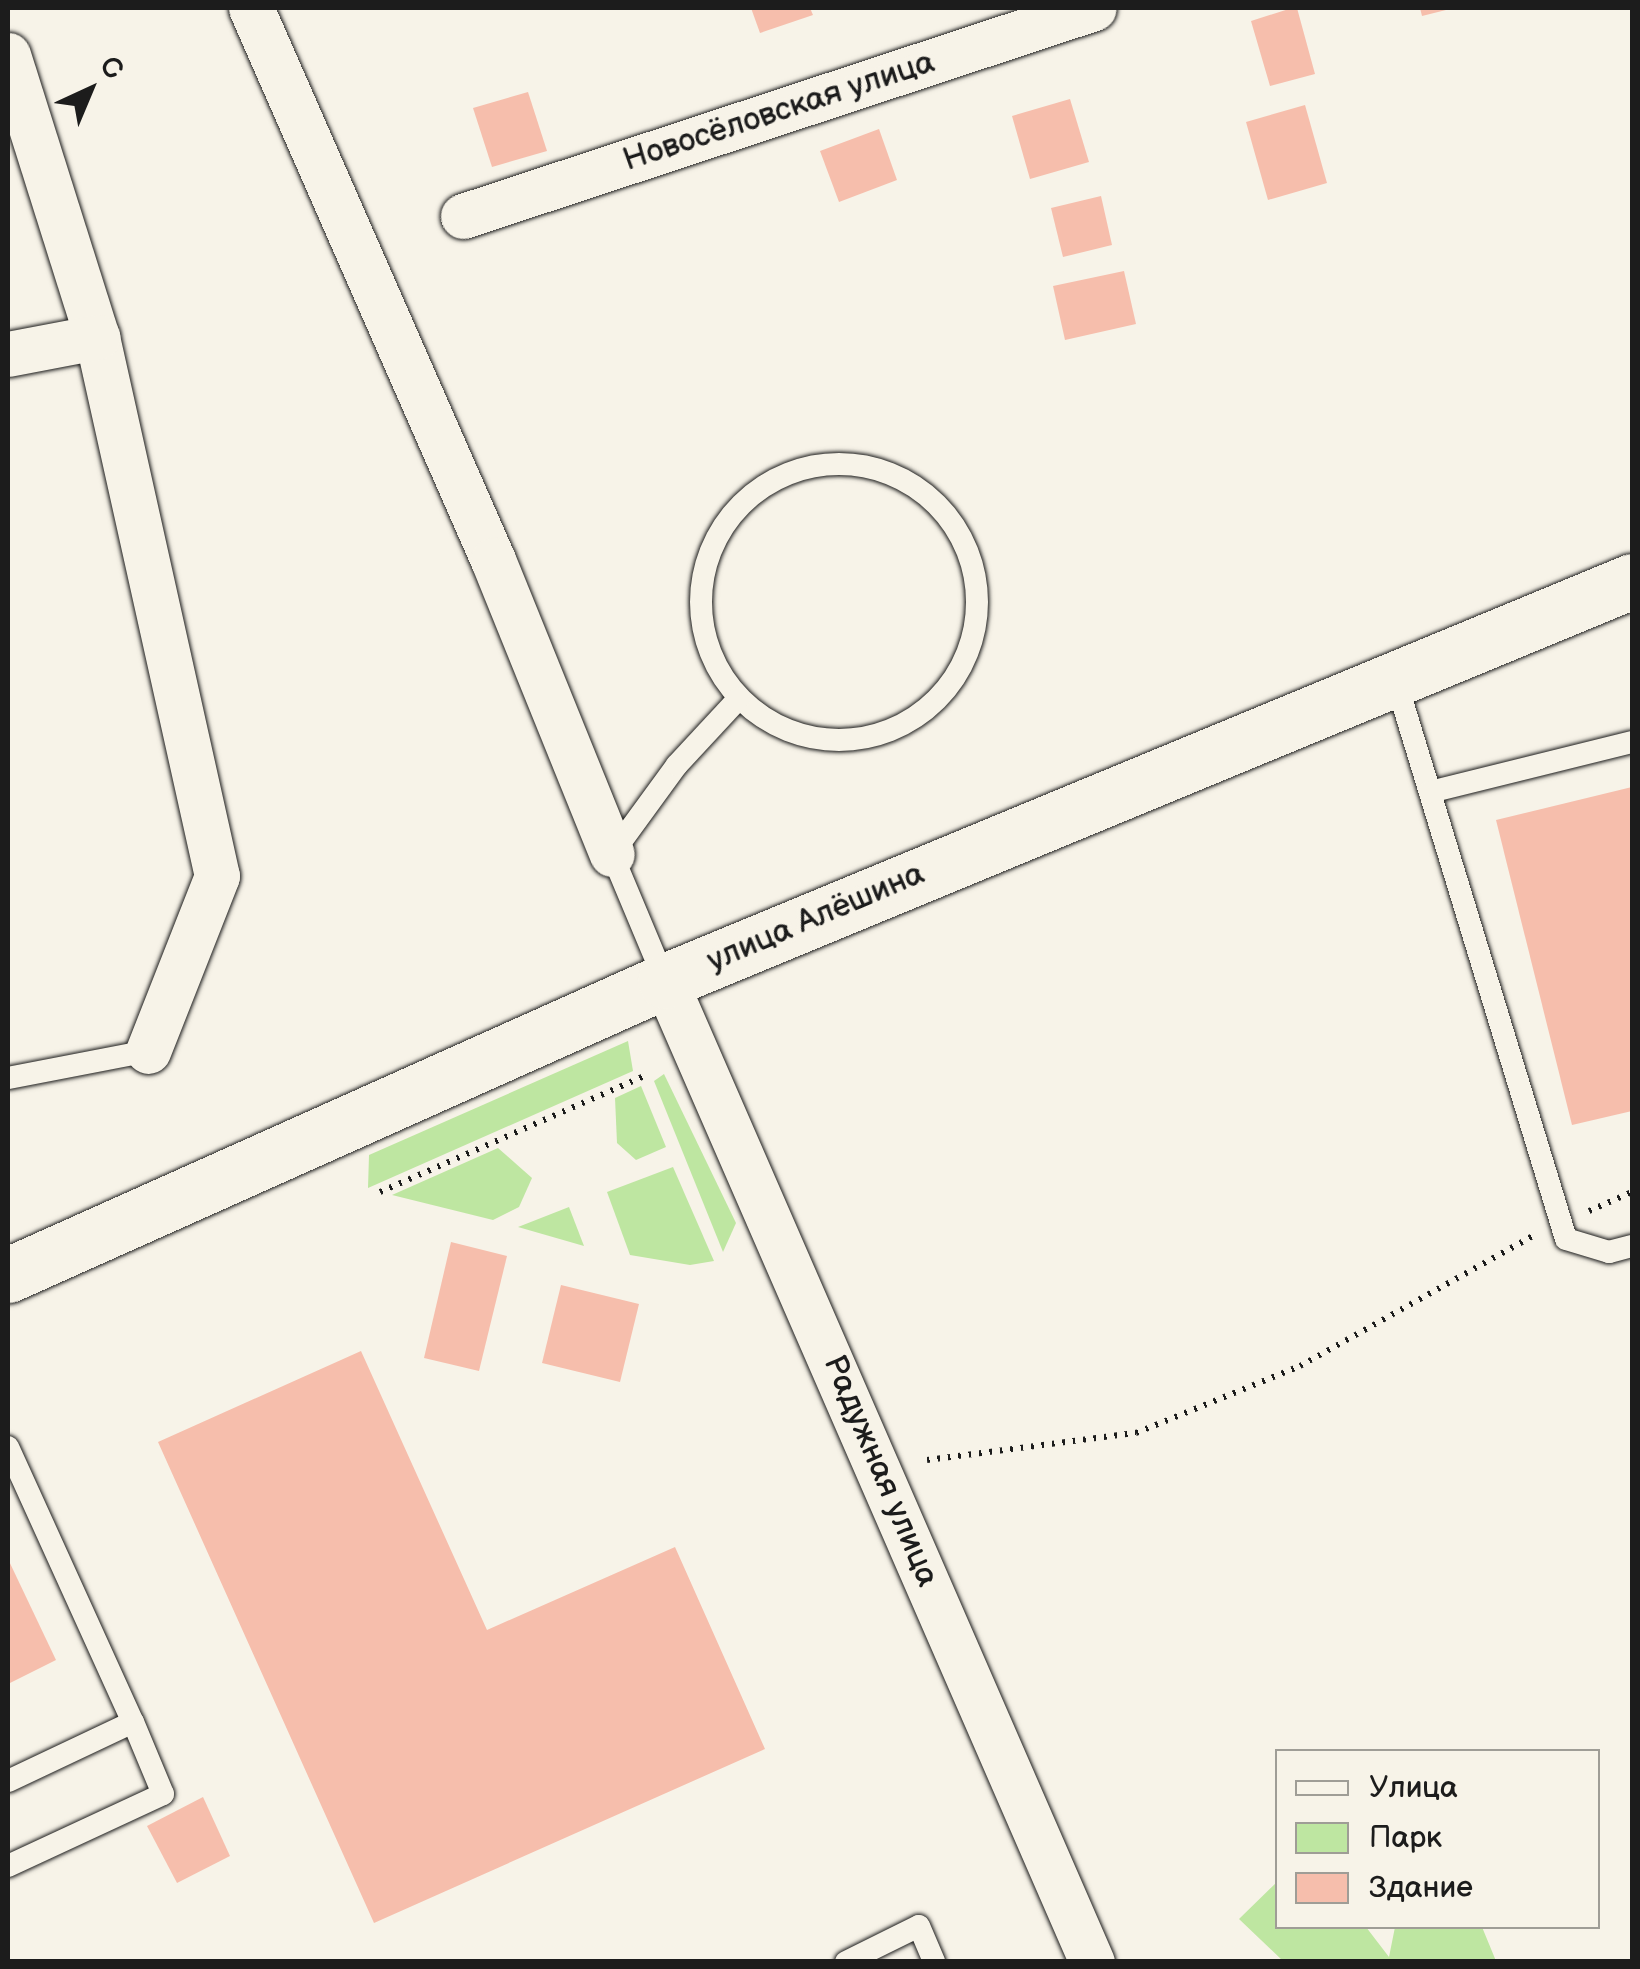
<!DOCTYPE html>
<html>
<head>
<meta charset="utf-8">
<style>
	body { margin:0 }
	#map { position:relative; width:1640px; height:1969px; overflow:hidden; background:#f7f3e8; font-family:"Balsamiq Sans",sans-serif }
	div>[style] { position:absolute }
	.green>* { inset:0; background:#bee6a1 }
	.building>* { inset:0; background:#f6beac }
	.path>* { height:6px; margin-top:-3px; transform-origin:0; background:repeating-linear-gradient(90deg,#1c1c1c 0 2.5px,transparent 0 10.5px) }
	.roads { filter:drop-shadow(0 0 2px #1c1c1c) drop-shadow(0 0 2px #1c1c1c) }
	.lane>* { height:22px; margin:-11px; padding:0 11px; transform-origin:11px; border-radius:11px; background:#f7f3e8 }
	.lane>.ring { margin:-11px; padding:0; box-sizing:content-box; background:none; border:22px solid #f7f3e8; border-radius:50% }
	.street>* { height:45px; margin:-22.5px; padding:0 22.5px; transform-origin:22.5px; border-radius:22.5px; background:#f7f3e8 }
	.secondary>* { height:55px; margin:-27.5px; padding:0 27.5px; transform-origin:27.5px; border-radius:27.5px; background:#f7f3e8 }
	span { translate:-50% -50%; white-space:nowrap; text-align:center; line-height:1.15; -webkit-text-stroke:9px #f7f3e8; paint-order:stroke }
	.street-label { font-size:32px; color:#1c1c1c }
	.frame { position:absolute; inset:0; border:10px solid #1c1c1c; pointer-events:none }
	.legend { position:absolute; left:1275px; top:1749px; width:325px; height:180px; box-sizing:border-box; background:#f7f3e8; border:2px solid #9f9d96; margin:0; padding:12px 18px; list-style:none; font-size:30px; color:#1c1c1c }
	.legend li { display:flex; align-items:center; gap:20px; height:50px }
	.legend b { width:50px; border:2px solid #9f9d96 }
	.north { position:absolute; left:40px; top:40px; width:100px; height:100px; -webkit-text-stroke:8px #f7f3e8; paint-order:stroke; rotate:44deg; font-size:28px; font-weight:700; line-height:40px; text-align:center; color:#1c1c1c }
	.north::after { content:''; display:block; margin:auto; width:35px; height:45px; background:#1c1c1c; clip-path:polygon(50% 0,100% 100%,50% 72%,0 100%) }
</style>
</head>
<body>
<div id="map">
	<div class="green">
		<div style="clip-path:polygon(628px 1041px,633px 1071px,368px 1188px,369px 1155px)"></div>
		<div style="clip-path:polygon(664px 1074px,736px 1223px,723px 1252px,654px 1081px)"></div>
		<div style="clip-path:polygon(641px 1086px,666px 1147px,636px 1160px,617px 1143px,615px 1098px)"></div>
		<div style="clip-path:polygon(498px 1148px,532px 1178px,519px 1207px,493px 1220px,392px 1195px)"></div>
		<div style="clip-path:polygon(673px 1167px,714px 1261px,690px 1265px,630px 1255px,607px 1192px)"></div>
		<div style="clip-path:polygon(569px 1207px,584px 1246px,518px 1227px)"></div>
		<div style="clip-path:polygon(1277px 1882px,1278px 1926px,1366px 1927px,1389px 1957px,1395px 1927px,1482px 1927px,1496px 1961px,1283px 1961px,1239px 1919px)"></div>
	</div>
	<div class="building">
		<div style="clip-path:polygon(751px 8px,810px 8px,813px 15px,760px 33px)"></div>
		<div style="clip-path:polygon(1292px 8px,1297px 8px,1315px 74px,1270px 86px,1251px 21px)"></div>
		<div style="clip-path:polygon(1420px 8px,1450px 8px,1450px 9px,1422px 16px)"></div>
		<div style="clip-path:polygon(528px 92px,547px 151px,492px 167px,473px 108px)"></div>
		<div style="clip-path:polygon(1070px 99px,1089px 162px,1030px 179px,1012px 116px)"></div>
		<div style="clip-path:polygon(1305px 105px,1327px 183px,1268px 200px,1246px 122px)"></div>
		<div style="clip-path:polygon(879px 129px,897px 180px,839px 202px,820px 151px)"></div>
		<div style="clip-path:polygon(1101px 196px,1112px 245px,1063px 257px,1051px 208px)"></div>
		<div style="clip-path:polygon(1124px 271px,1136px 324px,1065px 340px,1053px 286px)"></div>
		<div style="clip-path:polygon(1632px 787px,1632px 1111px,1572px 1125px,1496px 820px)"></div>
		<div style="clip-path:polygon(451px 1242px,507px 1256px,479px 1371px,424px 1358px)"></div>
		<div style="clip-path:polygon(561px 1285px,639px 1304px,620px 1382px,542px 1363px)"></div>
		<div style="clip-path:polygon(361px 1351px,487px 1630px,675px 1547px,765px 1749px,374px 1923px,158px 1442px)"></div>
		<div style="clip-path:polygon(8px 1559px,56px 1660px,8px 1684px)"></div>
		<div style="clip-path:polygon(203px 1797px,230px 1856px,177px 1883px,147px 1826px)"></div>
	</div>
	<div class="path">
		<div style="left:380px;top:1192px;width:288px;rotate:-23.7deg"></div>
		<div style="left:1589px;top:1211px;width:47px;rotate:-23.8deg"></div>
		<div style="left:927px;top:1460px;width:211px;rotate:-7.4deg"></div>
		<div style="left:1136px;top:1433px;width:177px;rotate:-22.2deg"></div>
		<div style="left:1300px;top:1366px;width:270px;rotate:-29.2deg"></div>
	</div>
	<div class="roads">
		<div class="lane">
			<div class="ring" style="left:701px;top:464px;width:254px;height:254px"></div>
			<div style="left:1395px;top:678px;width:586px;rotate:73.05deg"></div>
			<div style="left:1566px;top:1239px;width:45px;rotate:16.8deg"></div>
			<div style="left:1609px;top:1252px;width:24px;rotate:-15deg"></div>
			<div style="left:1430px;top:792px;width:208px;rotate:-13.9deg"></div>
			<div style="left:665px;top:981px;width:138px;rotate:-112.7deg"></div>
			<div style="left:612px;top:854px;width:110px;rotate:-53.9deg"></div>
			<div style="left:677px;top:765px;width:91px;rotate:-47.2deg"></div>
			<div style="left:8px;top:1078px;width:143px;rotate:-10.9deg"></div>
			<div style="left:8px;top:1447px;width:302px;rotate:65.6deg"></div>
			<div style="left:133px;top:1722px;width:138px;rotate:154.7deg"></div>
			<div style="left:8px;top:1866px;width:171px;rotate:-24.9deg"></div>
			<div style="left:163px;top:1794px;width:78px;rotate:-112.6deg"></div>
			<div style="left:846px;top:1962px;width:81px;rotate:-26.3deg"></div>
			<div style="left:919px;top:1926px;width:39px;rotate:67deg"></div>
		</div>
		<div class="street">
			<div style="left:251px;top:8px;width:603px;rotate:66.33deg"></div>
			<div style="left:493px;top:560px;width:317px;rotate:68deg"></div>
			<div style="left:8px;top:55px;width:296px;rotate:72.5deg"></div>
			<div style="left:97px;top:337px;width:552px;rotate:77.45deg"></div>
			<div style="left:217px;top:876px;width:188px;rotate:111.5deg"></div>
			<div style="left:463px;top:216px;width:664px;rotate:-18.24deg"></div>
			<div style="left:8px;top:354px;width:91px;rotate:-10.8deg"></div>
			<div style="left:665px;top:981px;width:1070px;rotate:66.48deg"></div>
		</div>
		<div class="secondary">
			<div style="left:8px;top:1275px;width:720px;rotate:-24.11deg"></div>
			<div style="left:665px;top:981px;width:1046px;rotate:-22.47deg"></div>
		</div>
	</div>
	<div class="street-label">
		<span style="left:779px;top:112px;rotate:-18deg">Новосёловская улица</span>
		<span style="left:816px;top:918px;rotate:-23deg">улица Алёшина</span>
		<span style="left:880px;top:1471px;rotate:67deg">Радужная улица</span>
	</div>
	<div class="frame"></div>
	<ul class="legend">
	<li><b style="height:12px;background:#f7f3e8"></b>Улица</li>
	<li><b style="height:28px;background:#bee6a1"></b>Парк</li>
	<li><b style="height:28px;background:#f6beac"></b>Здание</li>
	</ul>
	<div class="north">С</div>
</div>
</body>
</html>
